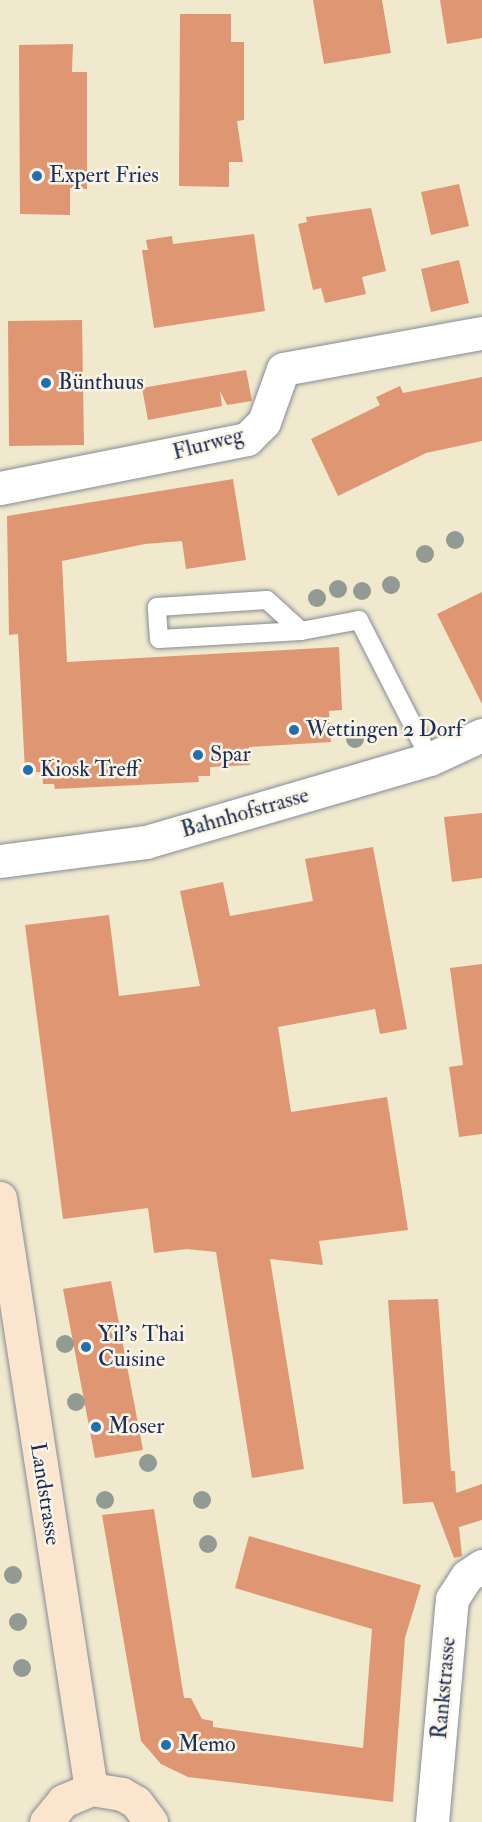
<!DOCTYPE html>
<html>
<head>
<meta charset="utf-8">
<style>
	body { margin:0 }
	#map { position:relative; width:482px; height:1822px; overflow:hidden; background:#f0e9ce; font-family:"IM FELL Double Pica",serif }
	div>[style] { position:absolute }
	.building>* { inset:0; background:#df9672 }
	.roads { filter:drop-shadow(0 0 2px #868c96) drop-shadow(0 0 2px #868c96) }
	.lane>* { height:18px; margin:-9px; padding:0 9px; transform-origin:9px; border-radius:9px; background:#fff }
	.street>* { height:33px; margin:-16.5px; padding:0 16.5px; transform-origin:16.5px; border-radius:16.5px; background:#fff }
	.secondary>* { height:33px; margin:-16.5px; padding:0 16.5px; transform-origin:16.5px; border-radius:16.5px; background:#fbe5cf }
	.trees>* { width:18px; height:18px; margin:-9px; border-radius:50%; background:#919b93 }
	.dots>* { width:16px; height:16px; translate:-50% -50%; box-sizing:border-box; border:3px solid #fcf5e5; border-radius:50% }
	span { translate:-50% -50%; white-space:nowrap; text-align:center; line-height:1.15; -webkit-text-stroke:5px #fcf5e5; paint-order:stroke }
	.poi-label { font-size:22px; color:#1b2f5e }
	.left { translate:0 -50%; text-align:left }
	.street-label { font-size:22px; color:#1b2f5e }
</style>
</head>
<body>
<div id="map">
	<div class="building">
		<div style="clip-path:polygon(313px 0,382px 0,391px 53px,324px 64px)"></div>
		<div style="clip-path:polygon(440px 0,482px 0,482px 38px,447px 44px)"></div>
		<div style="clip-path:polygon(180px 14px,231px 14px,231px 42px,244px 42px,244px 120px,237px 121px,243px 162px,229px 162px,229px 187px,179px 186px)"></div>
		<div style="clip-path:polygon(73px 44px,72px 72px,87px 72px,87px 189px,70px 188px,70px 215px,20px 214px,19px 45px)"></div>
		<div style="clip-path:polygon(459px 184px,469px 226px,431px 235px,421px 192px)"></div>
		<div style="clip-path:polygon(371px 208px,386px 271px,362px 277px,366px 294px,325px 303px,321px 288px,313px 290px,298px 224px,307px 222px,306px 217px)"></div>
		<div style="clip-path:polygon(254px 234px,265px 311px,154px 328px,142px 250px,148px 250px,146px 240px,172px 236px,173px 244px)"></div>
		<div style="clip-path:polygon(459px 260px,469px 303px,431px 312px,421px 269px)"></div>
		<div style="clip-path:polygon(82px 320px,84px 445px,9px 446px,8px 321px)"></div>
		<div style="clip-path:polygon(246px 370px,252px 401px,227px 405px,220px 391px,222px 406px,148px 420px,142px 388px)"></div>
		<div style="clip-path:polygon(482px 377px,482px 441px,426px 453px,338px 496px,311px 439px,380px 405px,376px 397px,400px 386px,403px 393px)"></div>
		<div style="clip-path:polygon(233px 479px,246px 560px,186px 569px,182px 541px,145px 544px,62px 561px,67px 662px,339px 647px,342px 710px,329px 711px,331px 742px,249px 747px,250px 765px,210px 767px,210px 776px,198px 776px,199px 782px,55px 789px,54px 784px,43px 784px,42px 772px,25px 772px,18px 634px,9px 635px,7px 516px)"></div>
		<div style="clip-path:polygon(482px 592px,482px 704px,437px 614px)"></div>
		<div style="clip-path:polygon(482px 813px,482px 878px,452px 882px,444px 817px)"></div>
		<div style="clip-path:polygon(373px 847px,407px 1029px,380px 1034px,375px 1009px,278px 1027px,291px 1112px,387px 1097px,408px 1230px,319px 1241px,323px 1265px,270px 1259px,304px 1469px,252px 1478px,216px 1252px,187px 1249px,154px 1253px,148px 1208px,63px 1219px,25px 925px,109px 915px,119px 996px,200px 986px,180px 891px,223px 882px,230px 916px,313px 901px,305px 859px)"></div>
		<div style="clip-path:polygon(482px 964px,482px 1134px,459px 1137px,449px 1067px,463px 1065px,450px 968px)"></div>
		<div style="clip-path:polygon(111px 1281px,143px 1450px,95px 1458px,63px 1289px)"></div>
		<div style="clip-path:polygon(438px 1299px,451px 1471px,455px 1471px,456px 1493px,482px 1484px,482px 1520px,459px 1527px,462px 1556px,454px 1558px,433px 1502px,403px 1504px,388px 1300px)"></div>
		<div style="clip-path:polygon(154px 1509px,184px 1698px,191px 1698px,202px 1719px,213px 1721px,213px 1727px,363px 1748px,372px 1629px,235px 1588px,249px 1536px,421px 1585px,405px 1638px,393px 1802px,188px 1777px,161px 1764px,141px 1741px,102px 1515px)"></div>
	</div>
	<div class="roads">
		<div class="lane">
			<div style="left:301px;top:631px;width:142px;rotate:176.8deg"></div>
			<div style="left:159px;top:639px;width:32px;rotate:-94deg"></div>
			<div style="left:157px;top:607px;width:110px;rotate:-3.6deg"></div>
			<div style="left:267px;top:600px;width:46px;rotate:42.4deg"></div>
			<div style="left:301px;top:631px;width:59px;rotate:-10.7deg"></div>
			<div style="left:359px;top:620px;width:156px;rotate:62.9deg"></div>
		</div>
		<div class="street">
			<div style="left:0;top:488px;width:252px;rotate:-11.2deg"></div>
			<div style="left:247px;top:439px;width:24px;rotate:-45deg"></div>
			<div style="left:264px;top:422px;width:56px;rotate:-70.3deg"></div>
			<div style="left:283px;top:369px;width:202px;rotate:-10.3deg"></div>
			<div style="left:0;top:861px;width:147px;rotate:-7.4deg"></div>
			<div style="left:146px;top:842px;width:296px;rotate:-16.3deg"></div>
			<div style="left:430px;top:759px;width:57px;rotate:-24.8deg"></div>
			<div style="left:432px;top:1822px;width:224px;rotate:-84.9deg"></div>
			<div style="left:452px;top:1599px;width:27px;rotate:-57deg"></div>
			<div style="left:467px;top:1576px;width:18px;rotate:-34deg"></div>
		</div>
		<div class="secondary">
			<div style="left:0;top:1198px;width:598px;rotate:81.25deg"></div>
			<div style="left:46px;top:1822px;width:27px;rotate:-51deg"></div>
			<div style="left:63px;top:1801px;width:30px;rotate:-23deg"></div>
			<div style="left:91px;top:1789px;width:31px;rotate:9deg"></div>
			<div style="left:122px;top:1794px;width:16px;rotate:30deg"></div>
			<div style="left:136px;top:1802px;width:25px;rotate:53deg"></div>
		</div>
	</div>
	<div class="trees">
		<div style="left:455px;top:540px"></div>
		<div style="left:425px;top:554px"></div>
		<div style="left:391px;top:585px"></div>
		<div style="left:338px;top:589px"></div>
		<div style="left:362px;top:591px"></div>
		<div style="left:317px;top:598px"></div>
		<div style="left:355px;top:739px"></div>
		<div style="left:65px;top:1344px"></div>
		<div style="left:76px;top:1402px"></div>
		<div style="left:148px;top:1463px"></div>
		<div style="left:105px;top:1500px"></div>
		<div style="left:202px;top:1500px"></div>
		<div style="left:208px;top:1544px"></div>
		<div style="left:13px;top:1575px"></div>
		<div style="left:18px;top:1622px"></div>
		<div style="left:22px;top:1668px"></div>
	</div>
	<div class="dots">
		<div style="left:37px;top:176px;background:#1f6fb2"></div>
		<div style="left:46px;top:383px;background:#1f6fb2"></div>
		<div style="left:294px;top:730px;background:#1f6fb2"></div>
		<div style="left:198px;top:755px;background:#1f6fb2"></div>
		<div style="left:28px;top:770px;background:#1f6fb2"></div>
		<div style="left:86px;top:1347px;background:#1f6fb2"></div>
		<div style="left:96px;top:1427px;background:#1f6fb2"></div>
		<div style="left:166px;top:1745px;background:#1f6fb2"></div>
	</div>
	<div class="poi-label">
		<span class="left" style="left:49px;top:176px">Expert Fries</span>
		<span class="left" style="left:58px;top:383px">Bünthuus</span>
		<span class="left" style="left:306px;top:730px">Wettingen 2 Dorf</span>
		<span class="left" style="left:210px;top:755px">Spar</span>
		<span class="left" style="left:40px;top:770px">Kiosk Treff</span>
		<span class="left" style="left:98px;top:1347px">Yil's Thai<br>Cuisine</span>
		<span class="left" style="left:108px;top:1427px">Moser</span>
		<span class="left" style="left:178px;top:1745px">Memo</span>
	</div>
	<div class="street-label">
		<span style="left:208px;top:444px;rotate:-15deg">Flurweg</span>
		<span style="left:245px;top:813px;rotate:-16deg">Bahnhofstrasse</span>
		<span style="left:45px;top:1494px;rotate:81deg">Landstrasse</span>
		<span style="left:444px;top:1688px;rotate:-85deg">Rankstrasse</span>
	</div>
</div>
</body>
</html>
